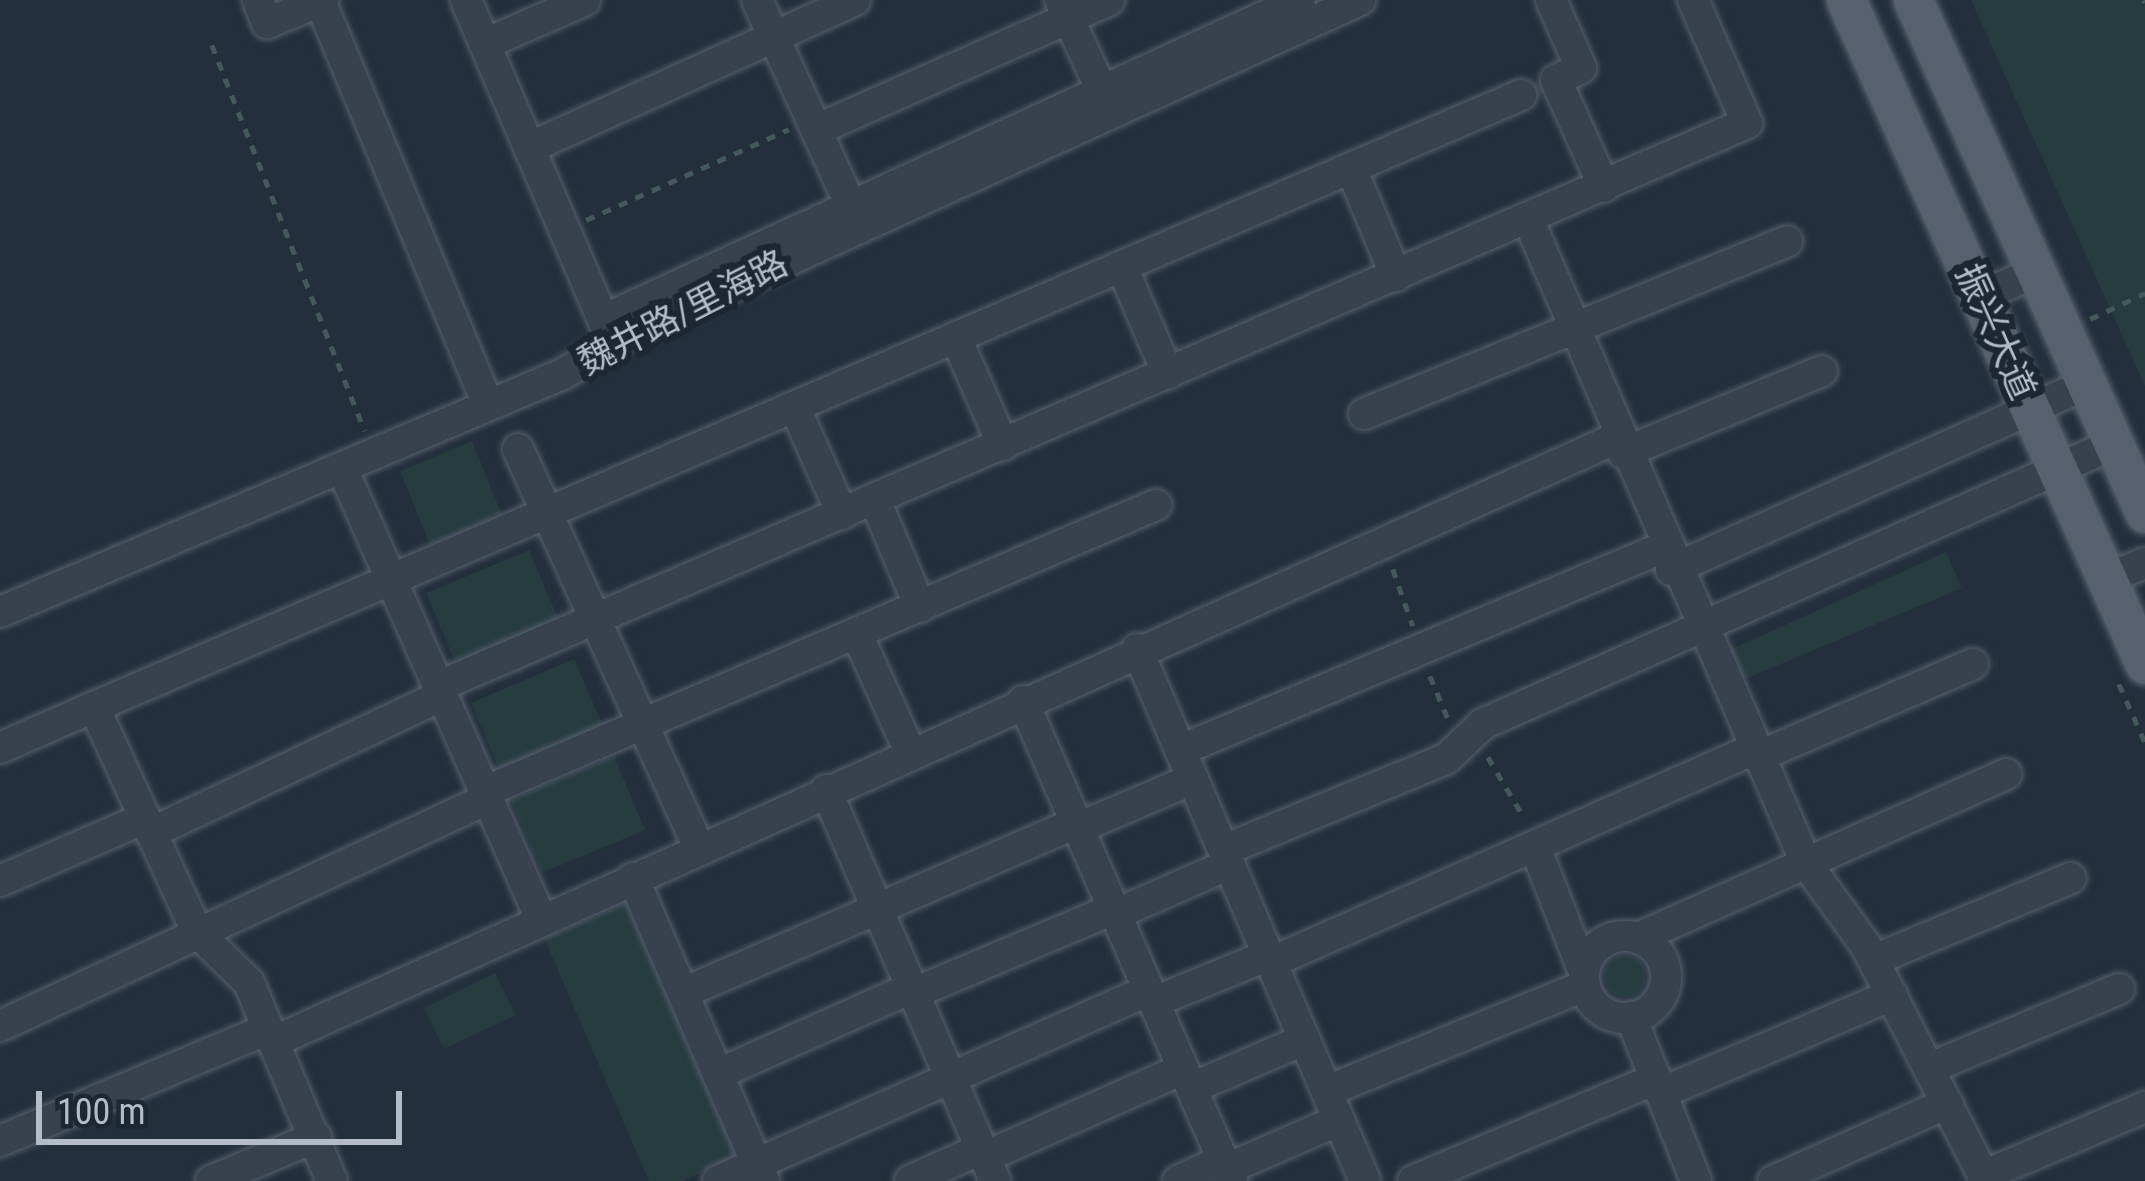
<!DOCTYPE html>
<html>
<head>
<meta charset="utf-8">
<style>
	body { margin:0 }
	#map { position:relative; width:2145px; height:1181px; overflow:hidden; background:#242f3e; font-family:"Roboto Condensed","Noto Sans SC",sans-serif }
	div>[style] { position:absolute }
	.green>* { inset:0; background:#263c3f }
	.round { border-radius:50% }
	.path>* { height:4.5px; margin-top:-2.25px; transform-origin:0; background:repeating-linear-gradient(90deg,#44595c 0 9px,transparent 0 18px) }
	.roads { filter:drop-shadow(0 0 3px #565f6c) drop-shadow(0 0 3px #565f6c) }
	.minor>* { height:30px; margin:-15px; padding:0 15px; transform-origin:15px; border-radius:15px; background:#38414e }
	.minor>.ring { margin:-15px; padding:0; box-sizing:content-box; background:none; border:30px solid #38414e; border-radius:50% }
	.major>* { height:39px; margin:-19.5px; padding:0 19.5px; transform-origin:19.5px; border-radius:19.5px; background:#56606e }
	span { translate:-50% -50%; white-space:nowrap; text-align:center; line-height:1.15; -webkit-text-stroke:12px #1d2633; paint-order:stroke }
	.street-label { font-size:36px; color:#b4bcc9 }
	.scale { position:absolute; left:36px; top:1091px; width:366px; height:54px; box-sizing:border-box; border:6px solid #b4bcc9; border-top:0; padding-left:15px; font-size:36px; line-height:42px; white-space:nowrap; color:#b4bcc9; -webkit-text-stroke:9px #1d2633; paint-order:stroke }
</style>
</head>
<body>
<div id="map">
	<div class="green">
		<div style="clip-path:polygon(1971px 0,2145px 0,2145px 386px)"></div>
		<div style="clip-path:polygon(472px 441px,502px 515px,430px 545px,400px 471px)"></div>
		<div style="clip-path:polygon(529px 550px,560px 623px,457px 667px,426px 593px)"></div>
		<div style="clip-path:polygon(1946px 552px,1962px 588px,1745px 679px,1732px 649px)"></div>
		<div style="clip-path:polygon(574px 659px,606px 733px,502px 776px,471px 703px)"></div>
		<div style="clip-path:polygon(614px 756px,645px 830px,542px 873px,511px 800px)"></div>
		<div style="clip-path:polygon(626px 903px,736px 1158px,682px 1181px,649px 1181px,544px 938px)"></div>
		<div class="round" style="left:1604px;top:955px;width:42px;height:42px"></div>
		<div style="clip-path:polygon(495px 973px,516px 1015px,444px 1049px,424px 1008px)"></div>
	</div>
	<div class="path">
		<div style="left:2144px;top:0;width:3px;rotate:72deg"></div>
		<div style="left:212px;top:45px;width:415px;rotate:68.4deg"></div>
		<div style="left:586px;top:220px;width:222px;rotate:-24.1deg"></div>
		<div style="left:2090px;top:319px;width:61px;rotate:-25.3deg"></div>
		<div style="left:1393px;top:569px;width:60px;rotate:70.7deg"></div>
		<div style="left:1430px;top:676px;width:49px;rotate:67.1deg"></div>
		<div style="left:2119px;top:684px;width:64px;rotate:65.9deg"></div>
		<div style="left:1488px;top:757px;width:72px;rotate:59.2deg"></div>
	</div>
	<div class="roads">
		<div class="minor">
			<div style="left:258px;top:0;width:25px;rotate:69deg"></div>
			<div style="left:267px;top:23px;width:61px;rotate:-22.3deg"></div>
			<div style="left:466px;top:0;width:366px;rotate:66.8deg"></div>
			<div style="left:757px;top:0;width:226px;rotate:65.5deg"></div>
			<div style="left:1060px;top:0;width:100px;rotate:65.2deg"></div>
			<div style="left:1551px;top:0;width:74px;rotate:66.2deg"></div>
			<div style="left:1581px;top:68px;width:28px;rotate:154deg"></div>
			<div style="left:1556px;top:80px;width:117px;rotate:65.8deg"></div>
			<div style="left:320px;top:1px;width:435px;rotate:67.4deg"></div>
			<div style="left:485px;top:44px;width:109px;rotate:-23.7deg"></div>
			<div style="left:816px;top:130px;width:321px;rotate:-23.9deg"></div>
			<div style="left:529px;top:148px;width:358px;rotate:-24.4deg"></div>
			<div style="left:1351px;top:168px;width:117px;rotate:67.4deg"></div>
			<div style="left:1528px;top:219px;width:701px;rotate:66.65deg"></div>
			<div style="left:1806px;top:863px;width:102px;rotate:54.1deg"></div>
			<div style="left:1866px;top:946px;width:264px;rotate:62.9deg"></div>
			<div style="left:1122px;top:267px;width:116px;rotate:66.7deg"></div>
			<div style="left:1979px;top:297px;width:62px;rotate:-23.7deg"></div>
			<div style="left:603px;top:320px;width:767px;rotate:-24.66deg"></div>
			<div style="left:956px;top:338px;width:117px;rotate:66.3deg"></div>
			<div style="left:795px;top:408px;width:116px;rotate:66.1deg"></div>
			<div style="left:1364px;top:414px;width:457px;rotate:-22.2deg"></div>
			<div style="left:518px;top:449px;width:438px;rotate:65.6deg"></div>
			<div style="left:1623px;top:453px;width:215px;rotate:-22.4deg"></div>
			<div style="left:342px;top:468px;width:494px;rotate:66.2deg"></div>
			<div style="left:875px;top:500px;width:116px;rotate:67.2deg"></div>
			<div style="left:1671px;top:570px;width:456px;rotate:-24.1deg"></div>
			<div style="left:2106px;top:579px;width:42px;rotate:-22.3deg"></div>
			<div style="left:0;top:612px;width:611px;rotate:-22.92deg"></div>
			<div style="left:563px;top:374px;width:82px;rotate:-31.6deg"></div>
			<div style="left:633px;top:331px;width:799px;rotate:-24.48deg"></div>
			<div style="left:857px;top:634px;width:129px;rotate:65.8deg"></div>
			<div style="left:1137px;top:649px;width:579px;rotate:66.8deg"></div>
			<div style="left:437px;top:687px;width:1426px;rotate:-23.29deg"></div>
			<div style="left:1747px;top:123px;width:134px;rotate:-113.7deg"></div>
			<div style="left:1023px;top:701px;width:524px;rotate:66.47deg"></div>
			<div style="left:94px;top:707px;width:1553px;rotate:-23.21deg"></div>
			<div style="left:0;top:748px;width:103px;rotate:-23.6deg"></div>
			<div style="left:94px;top:707px;width:247px;rotate:65.4deg"></div>
			<div style="left:197px;top:932px;width:73px;rotate:44.4deg"></div>
			<div style="left:249px;top:983px;width:215px;rotate:67.3deg"></div>
			<div style="left:1181px;top:750px;width:522px;rotate:-22.78deg"></div>
			<div style="left:1757px;top:757px;width:235px;rotate:-23.3deg"></div>
			<div style="left:826px;top:790px;width:426px;rotate:66.6deg"></div>
			<div style="left:484px;top:792px;width:731px;rotate:-23.13deg"></div>
			<div style="left:1078px;top:828px;width:125px;rotate:-23.1deg"></div>
			<div style="left:151px;top:833px;width:321px;rotate:-25.3deg"></div>
			<div style="left:1535px;top:847px;width:134px;rotate:68.6deg"></div>
			<div style="left:1224px;top:850px;width:240px;rotate:-22.3deg"></div>
			<div style="left:1446px;top:759px;width:51px;rotate:-43.4deg"></div>
			<div style="left:1483px;top:724px;width:690px;rotate:-23.93deg"></div>
			<div style="left:633px;top:878px;width:330px;rotate:66.6deg"></div>
			<div style="left:0;top:881px;width:158px;rotate:-23.5deg"></div>
			<div style="left:1116px;top:914px;width:124px;rotate:-23.7deg"></div>
			<div class="ring" style="left:1584px;top:936px;width:52px;height:52px"></div>
			<div style="left:1638px;top:938px;width:403px;rotate:-24deg"></div>
			<div style="left:1874px;top:960px;width:213px;rotate:-22.6deg"></div>
			<div style="left:1272px;top:962px;width:527px;rotate:-23.84deg"></div>
			<div style="left:683px;top:993px;width:428px;rotate:-23.4deg"></div>
			<div style="left:914px;top:993px;width:217px;rotate:-22.8deg"></div>
			<div style="left:1154px;top:1002px;width:124px;rotate:-22.2deg"></div>
			<div style="left:1631px;top:1017px;width:176px;rotate:68.4deg"></div>
			<div style="left:0;top:1026px;width:537px;rotate:-24.99deg"></div>
			<div style="left:273px;top:1042px;width:1473px;rotate:-24.2deg"></div>
			<div style="left:1930px;top:1068px;width:205px;rotate:-22.7deg"></div>
			<div style="left:718px;top:1074px;width:211px;rotate:-24deg"></div>
			<div style="left:1192px;top:1088px;width:123px;rotate:-23.4deg"></div>
			<div style="left:1327px;top:1091px;width:278px;rotate:-22.2deg"></div>
			<div style="left:1661px;top:1093px;width:251px;rotate:-23deg"></div>
			<div style="left:0;top:1141px;width:290px;rotate:-22.7deg"></div>
			<div style="left:985px;top:1157px;width:217px;rotate:-24deg"></div>
			<div style="left:1227px;top:1169px;width:122px;rotate:-23.6deg"></div>
			<div style="left:1983px;top:1176px;width:176px;rotate:-23.1deg"></div>
			<div style="left:211px;top:1181px;width:114px;rotate:-22.7deg"></div>
			<div style="left:718px;top:1181px;width:471px;rotate:-23.9deg"></div>
			<div style="left:910px;top:1181px;width:78px;rotate:-24.3deg"></div>
			<div style="left:1178px;top:1181px;width:50px;rotate:-25deg"></div>
			<div style="left:1413px;top:1181px;width:264px;rotate:-22.8deg"></div>
			<div style="left:1773px;top:1181px;width:191px;rotate:-24.1deg"></div>
		</div>
		<div class="major">
			<div style="left:1846px;top:0;width:728px;rotate:65.76deg"></div>
			<div style="left:1913px;top:0;width:563px;rotate:65.67deg"></div>
		</div>
	</div>
	<div class="street-label">
		<span style="left:683px;top:313px;rotate:-27deg">魏井路/里海路</span>
		<span style="left:1995px;top:332px;rotate:66deg">振兴大道</span>
	</div>
	<div class="scale">100 m</div>
</div>
</body>
</html>
